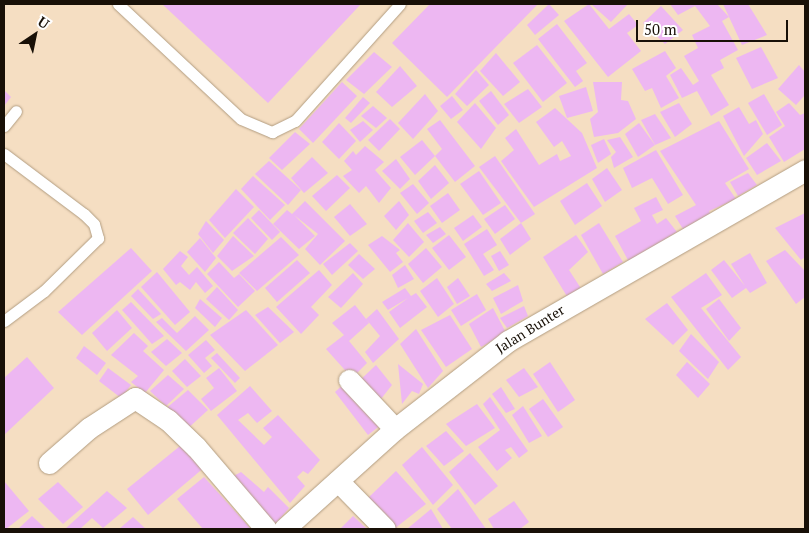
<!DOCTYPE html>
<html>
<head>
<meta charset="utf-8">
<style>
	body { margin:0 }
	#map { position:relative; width:809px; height:533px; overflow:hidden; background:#f5dec2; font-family:"PT Serif",serif }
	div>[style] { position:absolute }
	.building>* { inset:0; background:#edb7f2 }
	.roads { filter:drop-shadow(0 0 1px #b29d81) drop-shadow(0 0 1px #b29d81) }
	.lane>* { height:11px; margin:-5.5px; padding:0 5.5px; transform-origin:5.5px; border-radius:5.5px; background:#fff }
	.street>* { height:21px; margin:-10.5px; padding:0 10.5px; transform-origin:10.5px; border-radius:10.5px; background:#fff }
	span { translate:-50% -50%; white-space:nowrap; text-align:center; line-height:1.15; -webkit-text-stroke:4px #fff; paint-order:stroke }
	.street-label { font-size:14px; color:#181007 }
	.frame { position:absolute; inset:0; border:5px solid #181007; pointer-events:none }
	.north { position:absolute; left:10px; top:10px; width:50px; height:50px; -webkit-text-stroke:4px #fff; paint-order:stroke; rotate:34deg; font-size:14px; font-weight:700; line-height:20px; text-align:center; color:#181007 }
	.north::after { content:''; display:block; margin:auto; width:18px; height:22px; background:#181007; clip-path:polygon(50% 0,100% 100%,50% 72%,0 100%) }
	.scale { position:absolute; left:636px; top:20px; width:152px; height:22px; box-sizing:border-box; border:2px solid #181007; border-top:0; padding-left:6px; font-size:15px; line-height:18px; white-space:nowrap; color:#181007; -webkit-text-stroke:4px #fff; paint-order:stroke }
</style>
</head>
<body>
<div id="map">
	<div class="building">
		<div style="clip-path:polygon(162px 4px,361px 4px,268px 103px)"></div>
		<div style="clip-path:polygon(430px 4px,538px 4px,447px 97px,392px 43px)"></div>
		<div style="clip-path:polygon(549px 4px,559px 15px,535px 35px,527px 25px)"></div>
		<div style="clip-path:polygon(589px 4px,609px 29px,629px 14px,638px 25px,627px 33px,641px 51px,608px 77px,564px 21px)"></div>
		<div style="clip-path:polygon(591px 4px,628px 4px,611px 22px)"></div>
		<div style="clip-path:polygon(670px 4px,717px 4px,729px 17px,722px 21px,738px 50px,720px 60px,724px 68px,711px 75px,729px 105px,711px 116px,697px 91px,682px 98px,670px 75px,681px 68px,693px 85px,699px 81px,684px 56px,698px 48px,692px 35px,710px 26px,695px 6px,678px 15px)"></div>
		<div style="clip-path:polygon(723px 4px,748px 4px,767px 35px,742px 45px)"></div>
		<div style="clip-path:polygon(661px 6px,683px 30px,665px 44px,643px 23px)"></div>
		<div style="clip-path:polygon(557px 24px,587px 63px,576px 71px,583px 81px,575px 87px,538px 39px)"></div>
		<div style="clip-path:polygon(537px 45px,567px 83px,543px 102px,513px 63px)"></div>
		<div style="clip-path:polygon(761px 47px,778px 78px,752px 89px,736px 58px)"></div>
		<div style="clip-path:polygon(665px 51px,676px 68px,666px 76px,679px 98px,661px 108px,652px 88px,645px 91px,632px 69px)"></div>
		<div style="clip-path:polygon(374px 52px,392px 67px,364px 94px,346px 80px)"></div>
		<div style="clip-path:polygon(496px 53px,520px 82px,503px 96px,480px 71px)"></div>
		<div style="clip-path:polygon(799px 65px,805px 72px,805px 95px,796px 105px,778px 89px)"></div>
		<div style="clip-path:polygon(400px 66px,417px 86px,392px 107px,376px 92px)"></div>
		<div style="clip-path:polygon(476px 70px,489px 85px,467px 106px,455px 94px)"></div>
		<div style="clip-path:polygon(342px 82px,357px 96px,313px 143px,299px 129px)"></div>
		<div style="clip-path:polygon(593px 82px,622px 82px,621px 100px,628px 101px,636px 119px,618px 133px,594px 137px,590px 119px,598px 112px)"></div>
		<div style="clip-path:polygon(586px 87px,593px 111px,567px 118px,559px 96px)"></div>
		<div style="clip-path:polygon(528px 89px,542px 107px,519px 123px,504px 104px)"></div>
		<div style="clip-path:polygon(4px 90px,11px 97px,4px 106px)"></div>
		<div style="clip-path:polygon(491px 91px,509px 115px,498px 125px,479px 101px)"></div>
		<div style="clip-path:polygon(425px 94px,438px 111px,413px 139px,398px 123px)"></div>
		<div style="clip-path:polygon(764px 94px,782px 125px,767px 135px,748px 103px)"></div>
		<div style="clip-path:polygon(452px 96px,463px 110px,451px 119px,440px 106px)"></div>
		<div style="clip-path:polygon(363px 97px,370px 103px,351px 123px,345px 118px)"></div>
		<div style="clip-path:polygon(475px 103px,496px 128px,481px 149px,457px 122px)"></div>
		<div style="clip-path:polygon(679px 103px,692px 124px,675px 137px,660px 112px)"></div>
		<div style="clip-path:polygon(789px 103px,800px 115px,805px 113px,805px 149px,784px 162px,769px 137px,785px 126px,776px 112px)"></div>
		<div style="clip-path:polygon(373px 106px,387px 118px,376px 128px,361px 116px)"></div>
		<div style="clip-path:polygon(739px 107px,749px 124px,756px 120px,763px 134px,744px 156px,723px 116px)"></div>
		<div style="clip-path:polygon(555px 108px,582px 133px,597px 168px,534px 207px,501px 161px,514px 150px,505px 138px,516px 129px,539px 165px,557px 154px,560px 161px,571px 156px,562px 141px,554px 147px,536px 122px)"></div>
		<div style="clip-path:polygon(655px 114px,671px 138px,655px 145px,641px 120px)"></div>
		<div style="clip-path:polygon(390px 119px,400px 129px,379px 151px,368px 140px)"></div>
		<div style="clip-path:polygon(440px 120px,475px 166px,455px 182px,435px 156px,415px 175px,400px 157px,422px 140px,435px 156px,442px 149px,427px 129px)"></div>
		<div style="clip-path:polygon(363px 121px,373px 130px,360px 142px,350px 130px)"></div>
		<div style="clip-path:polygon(719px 121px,749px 169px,725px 183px,736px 199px,709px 211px,713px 219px,686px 234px,675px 216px,696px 205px,660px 151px)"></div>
		<div style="clip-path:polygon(339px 123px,356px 141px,339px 159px,322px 142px)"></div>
		<div style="clip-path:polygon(639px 123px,655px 145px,638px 157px,625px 134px)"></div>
		<div style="clip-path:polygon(295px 132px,310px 144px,282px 170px,269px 158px)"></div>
		<div style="clip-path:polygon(620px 137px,633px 157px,614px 168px,611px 157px,616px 152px,607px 140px)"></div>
		<div style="clip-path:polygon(604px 139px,611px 154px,598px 163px,591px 145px)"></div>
		<div style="clip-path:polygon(767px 143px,781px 161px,757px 175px,746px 158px)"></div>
		<div style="clip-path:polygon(365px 146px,384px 162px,375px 170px,391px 188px,379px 203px,366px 186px,359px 193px,343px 176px,352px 170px,344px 161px,353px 151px,356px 155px)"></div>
		<div style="clip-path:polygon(656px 150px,683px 195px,668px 204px,652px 178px,632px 188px,623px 168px)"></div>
		<div style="clip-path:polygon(495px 156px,535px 214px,521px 223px,479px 167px)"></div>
		<div style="clip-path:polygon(312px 157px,328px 173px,304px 193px,291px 178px)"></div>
		<div style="clip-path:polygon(396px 159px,410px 179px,400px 189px,382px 171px)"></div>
		<div style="clip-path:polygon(269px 161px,301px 190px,288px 205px,255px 174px)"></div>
		<div style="clip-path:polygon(435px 165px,449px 183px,431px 199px,418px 181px)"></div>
		<div style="clip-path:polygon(607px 168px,622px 190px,605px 202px,592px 179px)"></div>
		<div style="clip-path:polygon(479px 171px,501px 203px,483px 215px,460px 184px)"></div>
		<div style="clip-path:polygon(748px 173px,757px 185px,738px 196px,730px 182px)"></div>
		<div style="clip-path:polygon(337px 175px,350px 188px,326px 211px,312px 196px)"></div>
		<div style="clip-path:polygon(253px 176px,285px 205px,270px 220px,241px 189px)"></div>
		<div style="clip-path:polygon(587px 183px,602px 206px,575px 225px,560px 201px)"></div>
		<div style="clip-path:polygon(413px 184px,429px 203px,417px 214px,400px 193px)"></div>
		<div style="clip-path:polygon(236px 189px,254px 207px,225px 238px,209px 220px)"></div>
		<div style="clip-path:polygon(448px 193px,460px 210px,442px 223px,430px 206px)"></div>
		<div style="clip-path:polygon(656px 197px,663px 210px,652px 215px,657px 224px,666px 218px,677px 232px,629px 262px,615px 236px,641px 221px,634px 208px)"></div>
		<div style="clip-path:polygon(305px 201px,345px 241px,320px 265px,305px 249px,318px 234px,294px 215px,315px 236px,299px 249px,273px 224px,287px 210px,292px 214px)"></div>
		<div style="clip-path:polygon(399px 201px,409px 215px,396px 230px,384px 216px)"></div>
		<div style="clip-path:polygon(350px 204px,367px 224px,350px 236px,334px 217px)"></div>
		<div style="clip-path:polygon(505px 205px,515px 219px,495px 234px,484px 219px)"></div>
		<div style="clip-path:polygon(259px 210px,280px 232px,272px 240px,251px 218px)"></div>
		<div style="clip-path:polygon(428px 212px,437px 223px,423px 233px,414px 221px)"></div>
		<div style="clip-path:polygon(805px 213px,805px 257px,801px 260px,775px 228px)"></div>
		<div style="clip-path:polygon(473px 215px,482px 227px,463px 241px,454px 228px)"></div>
		<div style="clip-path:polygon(248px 218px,268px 239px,255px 254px,233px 233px)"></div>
		<div style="clip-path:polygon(206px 221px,224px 240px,213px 253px,198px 234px)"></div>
		<div style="clip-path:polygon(408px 223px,424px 242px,409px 257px,393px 240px)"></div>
		<div style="clip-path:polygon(521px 223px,531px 239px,510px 255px,500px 239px)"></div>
		<div style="clip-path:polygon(599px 223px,623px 262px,603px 274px,581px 235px)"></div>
		<div style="clip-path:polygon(440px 227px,446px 234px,433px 243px,426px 235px)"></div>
		<div style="clip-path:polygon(487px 229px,497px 245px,483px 254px,494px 270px,484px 276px,464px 244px)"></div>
		<div style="clip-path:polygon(449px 235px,466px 257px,449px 270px,432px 248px)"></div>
		<div style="clip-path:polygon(576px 235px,588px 252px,569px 270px,582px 290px,568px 298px,543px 257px)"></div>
		<div style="clip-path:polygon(233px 236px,254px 256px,232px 271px,217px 256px)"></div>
		<div style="clip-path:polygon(382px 236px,400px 250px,396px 253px,403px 262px,390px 272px,368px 245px)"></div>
		<div style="clip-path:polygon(281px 237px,299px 255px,257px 291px,239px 273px)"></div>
		<div style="clip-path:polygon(200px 238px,216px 258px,205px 272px,187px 252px)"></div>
		<div style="clip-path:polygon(350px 243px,358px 251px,332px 275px,323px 264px)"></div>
		<div style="clip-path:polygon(131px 248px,152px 271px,82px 335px,58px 312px)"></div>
		<div style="clip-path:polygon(426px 248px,442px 267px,423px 283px,408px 264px)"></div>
		<div style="clip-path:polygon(785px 250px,805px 271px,805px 297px,796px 304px,766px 261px)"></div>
		<div style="clip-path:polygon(180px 251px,188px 257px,181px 266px,189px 275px,197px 267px,213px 286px,205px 293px,196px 282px,190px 290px,180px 282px,176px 285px,163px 269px)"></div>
		<div style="clip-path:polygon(500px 251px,509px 265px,499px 271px,491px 256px)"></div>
		<div style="clip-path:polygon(750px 253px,767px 283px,750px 293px,746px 288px,732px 298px,711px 270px,724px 260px,745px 286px,731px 264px)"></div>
		<div style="clip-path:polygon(359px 254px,375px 269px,363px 279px,348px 265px)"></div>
		<div style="clip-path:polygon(297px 260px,310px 273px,277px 302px,265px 288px)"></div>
		<div style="clip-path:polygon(219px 262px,234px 278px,239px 274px,255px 291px,238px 307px,207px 274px)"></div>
		<div style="clip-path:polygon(405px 265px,414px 279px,398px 288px,392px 275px)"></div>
		<div style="clip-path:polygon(319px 270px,332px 285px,311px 307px,319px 315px,301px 334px,276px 307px)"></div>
		<div style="clip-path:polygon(157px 272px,190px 312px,175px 325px,141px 287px)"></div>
		<div style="clip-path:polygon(353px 273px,363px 284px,341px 308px,328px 297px)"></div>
		<div style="clip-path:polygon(504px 273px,511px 281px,492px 291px,486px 284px)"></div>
		<div style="clip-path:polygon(706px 273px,722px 295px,701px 308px,741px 357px,728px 370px,671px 297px)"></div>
		<div style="clip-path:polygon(437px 278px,454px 304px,438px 317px,420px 291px)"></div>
		<div style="clip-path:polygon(458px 278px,470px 296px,457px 304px,447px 287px)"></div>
		<div style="clip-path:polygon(518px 285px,523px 301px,501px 314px,493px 298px)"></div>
		<div style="clip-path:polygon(217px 287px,238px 310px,229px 320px,206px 299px)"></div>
		<div style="clip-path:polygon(405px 288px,411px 296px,416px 293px,427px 307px,400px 328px,389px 312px,408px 298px,388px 310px,382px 302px)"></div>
		<div style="clip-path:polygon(138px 289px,161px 314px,153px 319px,131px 296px)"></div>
		<div style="clip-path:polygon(477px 294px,486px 310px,461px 326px,451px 310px)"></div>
		<div style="clip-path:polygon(200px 299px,222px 318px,215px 327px,195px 308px)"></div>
		<div style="clip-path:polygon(719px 299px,741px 328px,729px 341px,706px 309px)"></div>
		<div style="clip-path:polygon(131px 302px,164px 336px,152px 344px,122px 310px)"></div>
		<div style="clip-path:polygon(667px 303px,688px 330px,673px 345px,645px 319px)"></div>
		<div style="clip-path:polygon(355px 305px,366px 319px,377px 309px,399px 339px,373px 363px,365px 352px,380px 336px,366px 319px,369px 323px,349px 341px,367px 363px,352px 378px,326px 349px,344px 335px,332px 323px)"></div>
		<div style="clip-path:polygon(524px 306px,528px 316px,507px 328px,500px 318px)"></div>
		<div style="clip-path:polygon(268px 307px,294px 332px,280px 343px,255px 315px)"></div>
		<div style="clip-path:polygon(493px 308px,506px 333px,481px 347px,469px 324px)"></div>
		<div style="clip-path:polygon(117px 310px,132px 328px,107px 351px,92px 333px)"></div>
		<div style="clip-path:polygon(246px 310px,278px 345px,245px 371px,210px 335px)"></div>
		<div style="clip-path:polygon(450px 315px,472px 349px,446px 367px,421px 330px)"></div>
		<div style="clip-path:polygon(195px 316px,209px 330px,186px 351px,156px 322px,162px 318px,177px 333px)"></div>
		<div style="clip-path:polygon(416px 329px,443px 371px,428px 388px,400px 344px)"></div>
		<div style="clip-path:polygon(134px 333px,148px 346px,143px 351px,164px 370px,145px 393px,131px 382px,138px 376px,111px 355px)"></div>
		<div style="clip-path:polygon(691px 334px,719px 362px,708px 379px,679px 351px)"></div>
		<div style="clip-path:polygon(167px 339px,182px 353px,166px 366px,151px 352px)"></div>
		<div style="clip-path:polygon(206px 340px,215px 350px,205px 358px,212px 366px,204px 373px,188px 355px)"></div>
		<div style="clip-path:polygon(84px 346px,106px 363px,97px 375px,76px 358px)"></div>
		<div style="clip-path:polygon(217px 353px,240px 378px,235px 383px,211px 358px)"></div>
		<div style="clip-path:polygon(27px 357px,54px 388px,4px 435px,4px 378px)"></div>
		<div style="clip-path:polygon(185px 359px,201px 376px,187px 387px,172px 371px)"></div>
		<div style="clip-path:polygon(550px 362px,575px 400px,558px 412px,533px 374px)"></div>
		<div style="clip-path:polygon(687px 362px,710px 384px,698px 398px,676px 375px)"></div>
		<div style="clip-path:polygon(398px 364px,423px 384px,419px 394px,412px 391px,402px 404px)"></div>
		<div style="clip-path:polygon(376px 365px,392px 385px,377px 404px,357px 383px)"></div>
		<div style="clip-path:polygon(108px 368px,131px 385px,121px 398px,99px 381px)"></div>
		<div style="clip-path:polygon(219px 368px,237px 391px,211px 411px,201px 399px,214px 388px,206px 378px)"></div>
		<div style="clip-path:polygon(524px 368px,538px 387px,519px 397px,506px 380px)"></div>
		<div style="clip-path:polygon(168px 375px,184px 389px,166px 406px,150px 391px)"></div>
		<div style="clip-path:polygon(348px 380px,386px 421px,368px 435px,335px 392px)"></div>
		<div style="clip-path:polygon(250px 386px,272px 411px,257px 423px,248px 413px,238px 420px,264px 445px,272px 437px,263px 428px,278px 415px,320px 460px,308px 474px,303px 471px,297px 477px,305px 486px,290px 503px,217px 415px)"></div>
		<div style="clip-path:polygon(501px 387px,515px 409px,506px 413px,492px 394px)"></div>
		<div style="clip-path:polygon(188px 390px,208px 410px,185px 431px,164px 410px)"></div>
		<div style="clip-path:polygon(490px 397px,528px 451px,519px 458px,511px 447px,505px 450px,512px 458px,497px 471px,478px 447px,500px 430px,483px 404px)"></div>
		<div style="clip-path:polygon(543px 399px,563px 427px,548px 437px,529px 409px)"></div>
		<div style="clip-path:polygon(477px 404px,495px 428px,466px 446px,446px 424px)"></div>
		<div style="clip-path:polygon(523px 406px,542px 436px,529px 443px,512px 415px)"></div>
		<div style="clip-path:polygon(446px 431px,464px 451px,444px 466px,426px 446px)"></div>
		<div style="clip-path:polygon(185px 442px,206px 466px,148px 515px,127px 489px)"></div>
		<div style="clip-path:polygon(422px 447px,453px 485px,433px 505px,402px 465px)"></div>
		<div style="clip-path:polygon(470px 453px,498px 486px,475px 505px,449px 472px)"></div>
		<div style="clip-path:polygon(396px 471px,426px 504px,394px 529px,368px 498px)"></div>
		<div style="clip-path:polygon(241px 472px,264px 492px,268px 487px,289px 508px,272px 528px,228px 479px)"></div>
		<div style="clip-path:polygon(204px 477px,251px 529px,203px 529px,177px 499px)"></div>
		<div style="clip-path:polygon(4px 481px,29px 511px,6px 529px,4px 529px)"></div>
		<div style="clip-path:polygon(58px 482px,83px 507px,63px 524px,38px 499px)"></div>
		<div style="clip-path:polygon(458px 489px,486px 529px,452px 529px,437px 509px)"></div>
		<div style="clip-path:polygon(107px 491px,127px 508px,103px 528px,92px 518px,80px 529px,65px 529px)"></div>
		<div style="clip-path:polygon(514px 501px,529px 522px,520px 529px,494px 529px,488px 519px)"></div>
		<div style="clip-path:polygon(431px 509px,443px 529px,407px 529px)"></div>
		<div style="clip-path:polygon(32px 516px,46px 529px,18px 529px)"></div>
		<div style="clip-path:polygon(353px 516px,367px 529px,340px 529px)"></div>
		<div style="clip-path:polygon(133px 517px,146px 529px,119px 529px)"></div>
	</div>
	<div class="roads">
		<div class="lane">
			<div style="left:118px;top:4px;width:168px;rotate:43.1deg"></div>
			<div style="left:241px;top:119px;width:34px;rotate:23deg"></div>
			<div style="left:272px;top:132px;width:25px;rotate:-26deg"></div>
			<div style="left:295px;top:121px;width:157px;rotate:-48.1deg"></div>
			<div style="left:4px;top:126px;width:19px;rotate:-51deg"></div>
			<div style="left:4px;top:154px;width:100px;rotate:36.9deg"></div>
			<div style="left:84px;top:214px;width:14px;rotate:45deg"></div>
			<div style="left:94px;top:224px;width:15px;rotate:74deg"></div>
			<div style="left:98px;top:238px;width:76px;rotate:135.5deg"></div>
			<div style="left:44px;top:291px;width:50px;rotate:143.1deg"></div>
		</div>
		<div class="street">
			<div style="left:349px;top:380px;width:67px;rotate:46.8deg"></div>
			<div style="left:49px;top:463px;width:53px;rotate:-41.2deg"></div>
			<div style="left:89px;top:428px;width:55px;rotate:-33.1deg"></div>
			<div style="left:135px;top:398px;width:40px;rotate:34deg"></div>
			<div style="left:168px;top:420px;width:39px;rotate:44deg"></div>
			<div style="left:196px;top:447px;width:108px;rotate:49.5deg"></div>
			<div style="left:338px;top:481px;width:67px;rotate:45.6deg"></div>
			<div style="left:284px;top:529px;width:149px;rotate:-42deg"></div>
			<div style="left:395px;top:429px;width:143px;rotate:-37.9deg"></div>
			<div style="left:508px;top:341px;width:343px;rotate:-29.9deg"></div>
		</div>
	</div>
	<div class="street-label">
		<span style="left:530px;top:329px;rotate:-32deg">Jalan Bunter</span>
	</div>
	<div class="frame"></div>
	<div class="north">U</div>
	<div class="scale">50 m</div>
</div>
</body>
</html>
